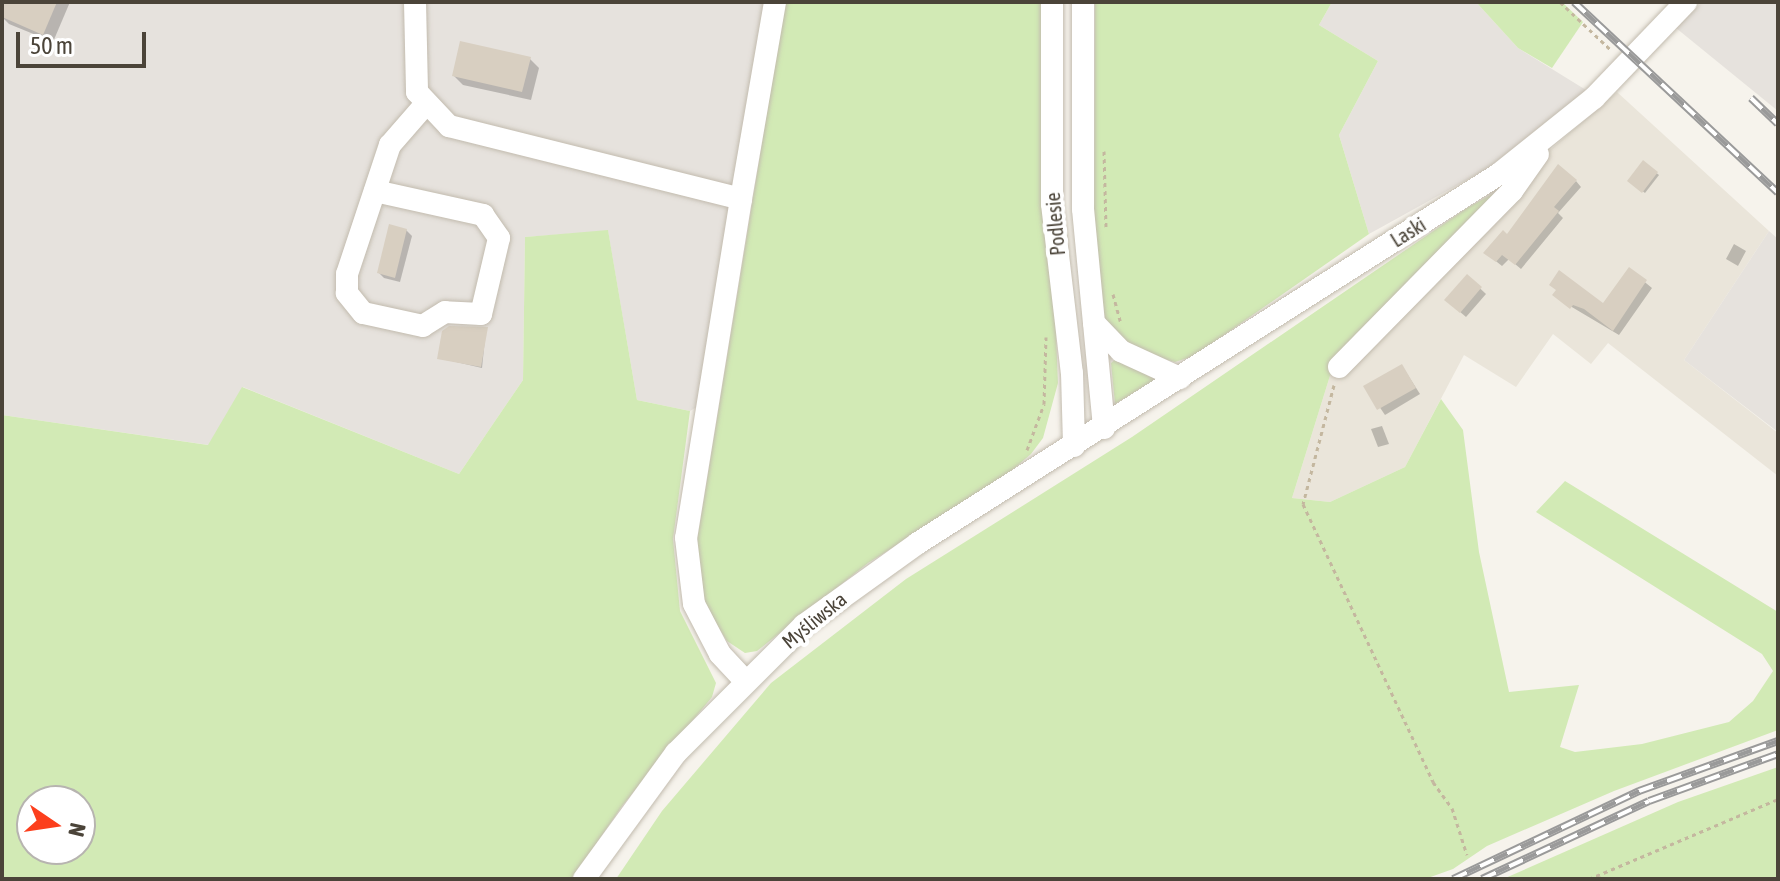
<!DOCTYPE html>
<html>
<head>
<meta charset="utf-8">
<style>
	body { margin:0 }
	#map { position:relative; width:1780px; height:881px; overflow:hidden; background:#f6f3ec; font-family:"Asap Condensed",sans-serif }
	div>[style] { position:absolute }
	.residential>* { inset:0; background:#eae5da }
	.industrial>* { inset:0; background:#e6e2dd }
	.green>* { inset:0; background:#d2eab5 }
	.shadow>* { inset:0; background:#0003 }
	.building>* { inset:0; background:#d8cfc1 }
	.path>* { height:3px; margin-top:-1.5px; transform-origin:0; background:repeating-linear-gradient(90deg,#c4b79f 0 4px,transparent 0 8px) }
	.roads { filter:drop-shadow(0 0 2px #c2bbae) drop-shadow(0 0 2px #c2bbae) }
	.minor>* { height:22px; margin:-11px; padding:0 11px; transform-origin:11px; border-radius:11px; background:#fff }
	.rail>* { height:8px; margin-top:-4px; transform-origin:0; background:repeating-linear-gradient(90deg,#fff 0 15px,#9a9a9a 0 30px); box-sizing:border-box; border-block:2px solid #9a9a9a }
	span { translate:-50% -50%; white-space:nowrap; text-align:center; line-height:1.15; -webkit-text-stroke:8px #fff; paint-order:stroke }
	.street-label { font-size:20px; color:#4b4439 }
	.frame { position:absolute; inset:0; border:4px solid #4b4439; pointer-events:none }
	.north { position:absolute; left:16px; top:785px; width:80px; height:80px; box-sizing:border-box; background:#fff; border:2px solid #b7b4b0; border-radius:50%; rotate:103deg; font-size:22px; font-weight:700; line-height:32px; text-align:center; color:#4b4439 }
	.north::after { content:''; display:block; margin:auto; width:28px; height:36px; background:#fc3f1d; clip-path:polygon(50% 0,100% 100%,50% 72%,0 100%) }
	.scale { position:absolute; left:16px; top:32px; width:130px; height:36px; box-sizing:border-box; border:4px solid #4b4439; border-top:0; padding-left:10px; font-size:24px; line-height:28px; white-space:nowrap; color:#4b4439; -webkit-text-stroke:6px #fff; paint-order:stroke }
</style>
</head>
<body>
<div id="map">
	<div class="residential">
		<div style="clip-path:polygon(1617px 92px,1769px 231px,1684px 360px,1778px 433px,1778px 476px,1608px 343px,1591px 364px,1553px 334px,1516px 387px,1464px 355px,1405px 467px,1330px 502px,1292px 498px,1333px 366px,1512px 183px)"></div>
	</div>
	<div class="industrial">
		<div style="clip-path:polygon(2px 2px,785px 2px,720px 393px,690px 411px,637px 400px,608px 231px,525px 237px,523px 380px,459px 474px,243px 387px,209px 445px,2px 415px)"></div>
		<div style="clip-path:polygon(1332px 2px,1476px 2px,1518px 48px,1586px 90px,1492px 166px,1369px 234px,1339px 135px,1378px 61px,1319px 25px)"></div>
		<div style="clip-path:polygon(1702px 2px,1778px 2px,1778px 111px,1676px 28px)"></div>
		<div style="clip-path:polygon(1769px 231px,1778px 239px,1778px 432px,1684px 360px)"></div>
	</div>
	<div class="green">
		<div style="clip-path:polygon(785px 2px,1042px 2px,1058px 383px,1043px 438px,1031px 454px,998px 482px,868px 563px,757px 651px,745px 653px,727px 641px,703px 603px,697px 541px)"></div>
		<div style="clip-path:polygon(1095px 2px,1332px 2px,1319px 25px,1378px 61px,1339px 135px,1369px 234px,1194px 356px,1175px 362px,1131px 350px,1105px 319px,1094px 237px)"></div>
		<div style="clip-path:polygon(1476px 2px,1562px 2px,1583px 22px,1552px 68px,1518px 48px)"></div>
		<div style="clip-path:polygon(1512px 183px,1333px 366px,1292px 498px,1330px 502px,1405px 467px,1441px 399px,1463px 430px,1479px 552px,1509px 692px,1579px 685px,1560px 747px,1575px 752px,1642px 744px,1729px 722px,1753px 701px,1773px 671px,1762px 654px,1536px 512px,1565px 481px,1778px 612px,1778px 730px,1614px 791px,1487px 846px,1453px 869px,1425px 879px,616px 879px,662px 811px,771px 683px,906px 579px,1132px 437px,1467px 208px)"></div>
		<div style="clip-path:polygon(evenodd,608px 230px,637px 400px,690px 411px,673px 539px,680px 611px,716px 683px,712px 697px,622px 806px,572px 879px,2px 879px,2px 415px,208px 445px,242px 387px,459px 474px,523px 380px,525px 237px,608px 230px,32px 801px,80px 801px,80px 849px,32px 849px,32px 801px)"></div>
		<div style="clip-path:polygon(1117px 358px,1158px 378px,1115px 404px,1111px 363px)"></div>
		<div style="clip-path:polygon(1778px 767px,1778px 879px,1503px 879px,1678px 802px)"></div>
	</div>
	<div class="shadow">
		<div style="clip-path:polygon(5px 2px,70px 2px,53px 42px,9px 24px,2px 17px)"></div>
		<div style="clip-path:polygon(530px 59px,539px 68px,531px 100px,463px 85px,454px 76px)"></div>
		<div style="clip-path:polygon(1643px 163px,1659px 175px,1645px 193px,1630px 181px)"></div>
		<div style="clip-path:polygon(1576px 181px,1581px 187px,1558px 213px,1563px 218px,1521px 269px,1509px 259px,1502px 266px,1492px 258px,1508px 237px)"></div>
		<div style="clip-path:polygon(406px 230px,412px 236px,400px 282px,384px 278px,379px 273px)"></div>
		<div style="clip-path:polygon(1734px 244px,1746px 251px,1738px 266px,1726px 259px)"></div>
		<div style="clip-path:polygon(1630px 270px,1652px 288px,1619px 335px,1560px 300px,1603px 306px)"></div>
		<div style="clip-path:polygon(1467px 276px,1486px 294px,1466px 317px,1452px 305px)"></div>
		<div style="clip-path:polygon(486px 329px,482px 368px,439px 358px)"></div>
		<div style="clip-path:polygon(1402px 366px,1420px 394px,1385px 415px,1366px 387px)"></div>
		<div style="clip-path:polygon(1382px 426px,1389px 444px,1378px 447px,1371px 429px)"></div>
	</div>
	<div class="building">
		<div style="clip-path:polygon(2px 2px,57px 2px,43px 35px,2px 17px)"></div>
		<div style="clip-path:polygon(460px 41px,531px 57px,522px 92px,452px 76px)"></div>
		<div style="clip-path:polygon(1643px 160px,1658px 172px,1642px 193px,1627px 181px)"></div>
		<div style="clip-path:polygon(1558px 164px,1577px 180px,1554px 207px,1559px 211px,1515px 265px,1502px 255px,1496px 262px,1483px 253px,1503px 230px,1507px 234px)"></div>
		<div style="clip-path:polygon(389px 224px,407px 229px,395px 278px,377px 273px)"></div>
		<div style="clip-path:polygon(1629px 267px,1647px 280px,1613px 331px,1584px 309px,1573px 305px,1570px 309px,1552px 295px,1556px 290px,1549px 285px,1559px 270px,1603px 303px)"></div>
		<div style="clip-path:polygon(1467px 274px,1482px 287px,1460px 313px,1444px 300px)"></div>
		<div style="clip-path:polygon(449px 326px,488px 327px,481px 367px,437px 359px,442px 331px)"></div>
		<div style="clip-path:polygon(1402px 364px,1416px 388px,1377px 410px,1363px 386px)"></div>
	</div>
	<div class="path">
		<div style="left:1560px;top:2px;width:71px;rotate:43.3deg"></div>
		<div style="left:1104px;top:151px;width:76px;rotate:88.5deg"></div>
		<div style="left:1113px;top:294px;width:28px;rotate:75deg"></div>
		<div style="left:1334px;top:385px;width:123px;rotate:104.6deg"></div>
		<div style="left:1303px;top:504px;width:307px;rotate:64.9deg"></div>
		<div style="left:1433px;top:782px;width:32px;rotate:54deg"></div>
		<div style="left:1452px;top:808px;width:49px;rotate:72.3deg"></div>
		<div style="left:1027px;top:450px;width:49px;rotate:-69.7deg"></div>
		<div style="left:1044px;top:404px;width:67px;rotate:-88.3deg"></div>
		<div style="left:1589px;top:879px;width:205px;rotate:-22.9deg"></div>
	</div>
	<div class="roads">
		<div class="minor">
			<div style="left:415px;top:2px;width:90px;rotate:88.7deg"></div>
			<div style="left:417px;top:92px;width:47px;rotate:46.7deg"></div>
			<div style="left:449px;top:126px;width:301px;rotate:14deg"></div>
			<div style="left:741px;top:199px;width:343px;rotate:99.2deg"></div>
			<div style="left:686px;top:538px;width:66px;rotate:83.1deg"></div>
			<div style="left:694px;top:604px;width:56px;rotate:62.5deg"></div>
			<div style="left:720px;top:654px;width:35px;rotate:47deg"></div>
			<div style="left:1052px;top:2px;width:202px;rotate:90deg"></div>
			<div style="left:1052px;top:204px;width:170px;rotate:83.3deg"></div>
			<div style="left:1072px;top:373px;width:73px;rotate:88.4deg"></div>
			<div style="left:1083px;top:2px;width:207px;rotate:90deg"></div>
			<div style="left:1083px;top:209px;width:220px;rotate:84.5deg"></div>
			<div style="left:375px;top:191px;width:111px;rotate:12.5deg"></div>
			<div style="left:483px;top:215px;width:28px;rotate:55deg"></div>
			<div style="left:499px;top:238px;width:78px;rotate:103.3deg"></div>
			<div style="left:481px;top:314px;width:36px;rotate:-177deg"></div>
			<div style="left:445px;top:312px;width:26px;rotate:148deg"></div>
			<div style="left:423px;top:326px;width:61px;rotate:-167.8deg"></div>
			<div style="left:363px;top:313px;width:26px;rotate:-129deg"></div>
			<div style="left:347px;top:293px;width:19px;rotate:-90deg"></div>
			<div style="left:347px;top:274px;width:136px;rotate:-71.6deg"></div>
			<div style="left:390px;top:145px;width:52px;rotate:-48.9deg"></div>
			<div style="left:741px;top:199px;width:200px;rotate:-80.2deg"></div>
			<div style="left:1094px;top:323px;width:39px;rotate:46deg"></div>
			<div style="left:1121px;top:351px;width:65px;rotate:24.6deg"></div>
			<div style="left:1339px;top:367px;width:247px;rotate:-45.5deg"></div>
			<div style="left:1512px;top:191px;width:45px;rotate:-54.9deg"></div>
			<div style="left:584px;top:879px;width:156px;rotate:-53.9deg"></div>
			<div style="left:676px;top:753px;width:181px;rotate:-45deg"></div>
			<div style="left:804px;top:625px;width:140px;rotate:-35.7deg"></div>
			<div style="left:918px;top:543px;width:688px;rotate:-32.42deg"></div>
			<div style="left:1499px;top:174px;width:122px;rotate:-38.7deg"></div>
			<div style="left:1594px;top:98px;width:133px;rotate:-46.2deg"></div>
		</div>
	</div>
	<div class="rail">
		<div style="left:1574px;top:2px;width:279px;rotate:43.1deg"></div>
		<div style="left:1751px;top:98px;width:37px;rotate:44deg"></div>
		<div style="left:1453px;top:879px;width:206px;rotate:-25.3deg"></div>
		<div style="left:1639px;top:791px;width:148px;rotate:-19.8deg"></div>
		<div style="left:1482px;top:879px;width:184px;rotate:-25deg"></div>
		<div style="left:1649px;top:801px;width:137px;rotate:-20deg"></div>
	</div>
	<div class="street-label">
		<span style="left:1055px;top:224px;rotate:-95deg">Podlesie</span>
		<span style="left:1408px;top:232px;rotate:-32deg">Laski</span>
		<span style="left:814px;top:620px;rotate:-39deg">Myśliwska</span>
	</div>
	<div class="frame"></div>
	<div class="north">N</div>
	<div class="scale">50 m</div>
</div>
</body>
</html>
